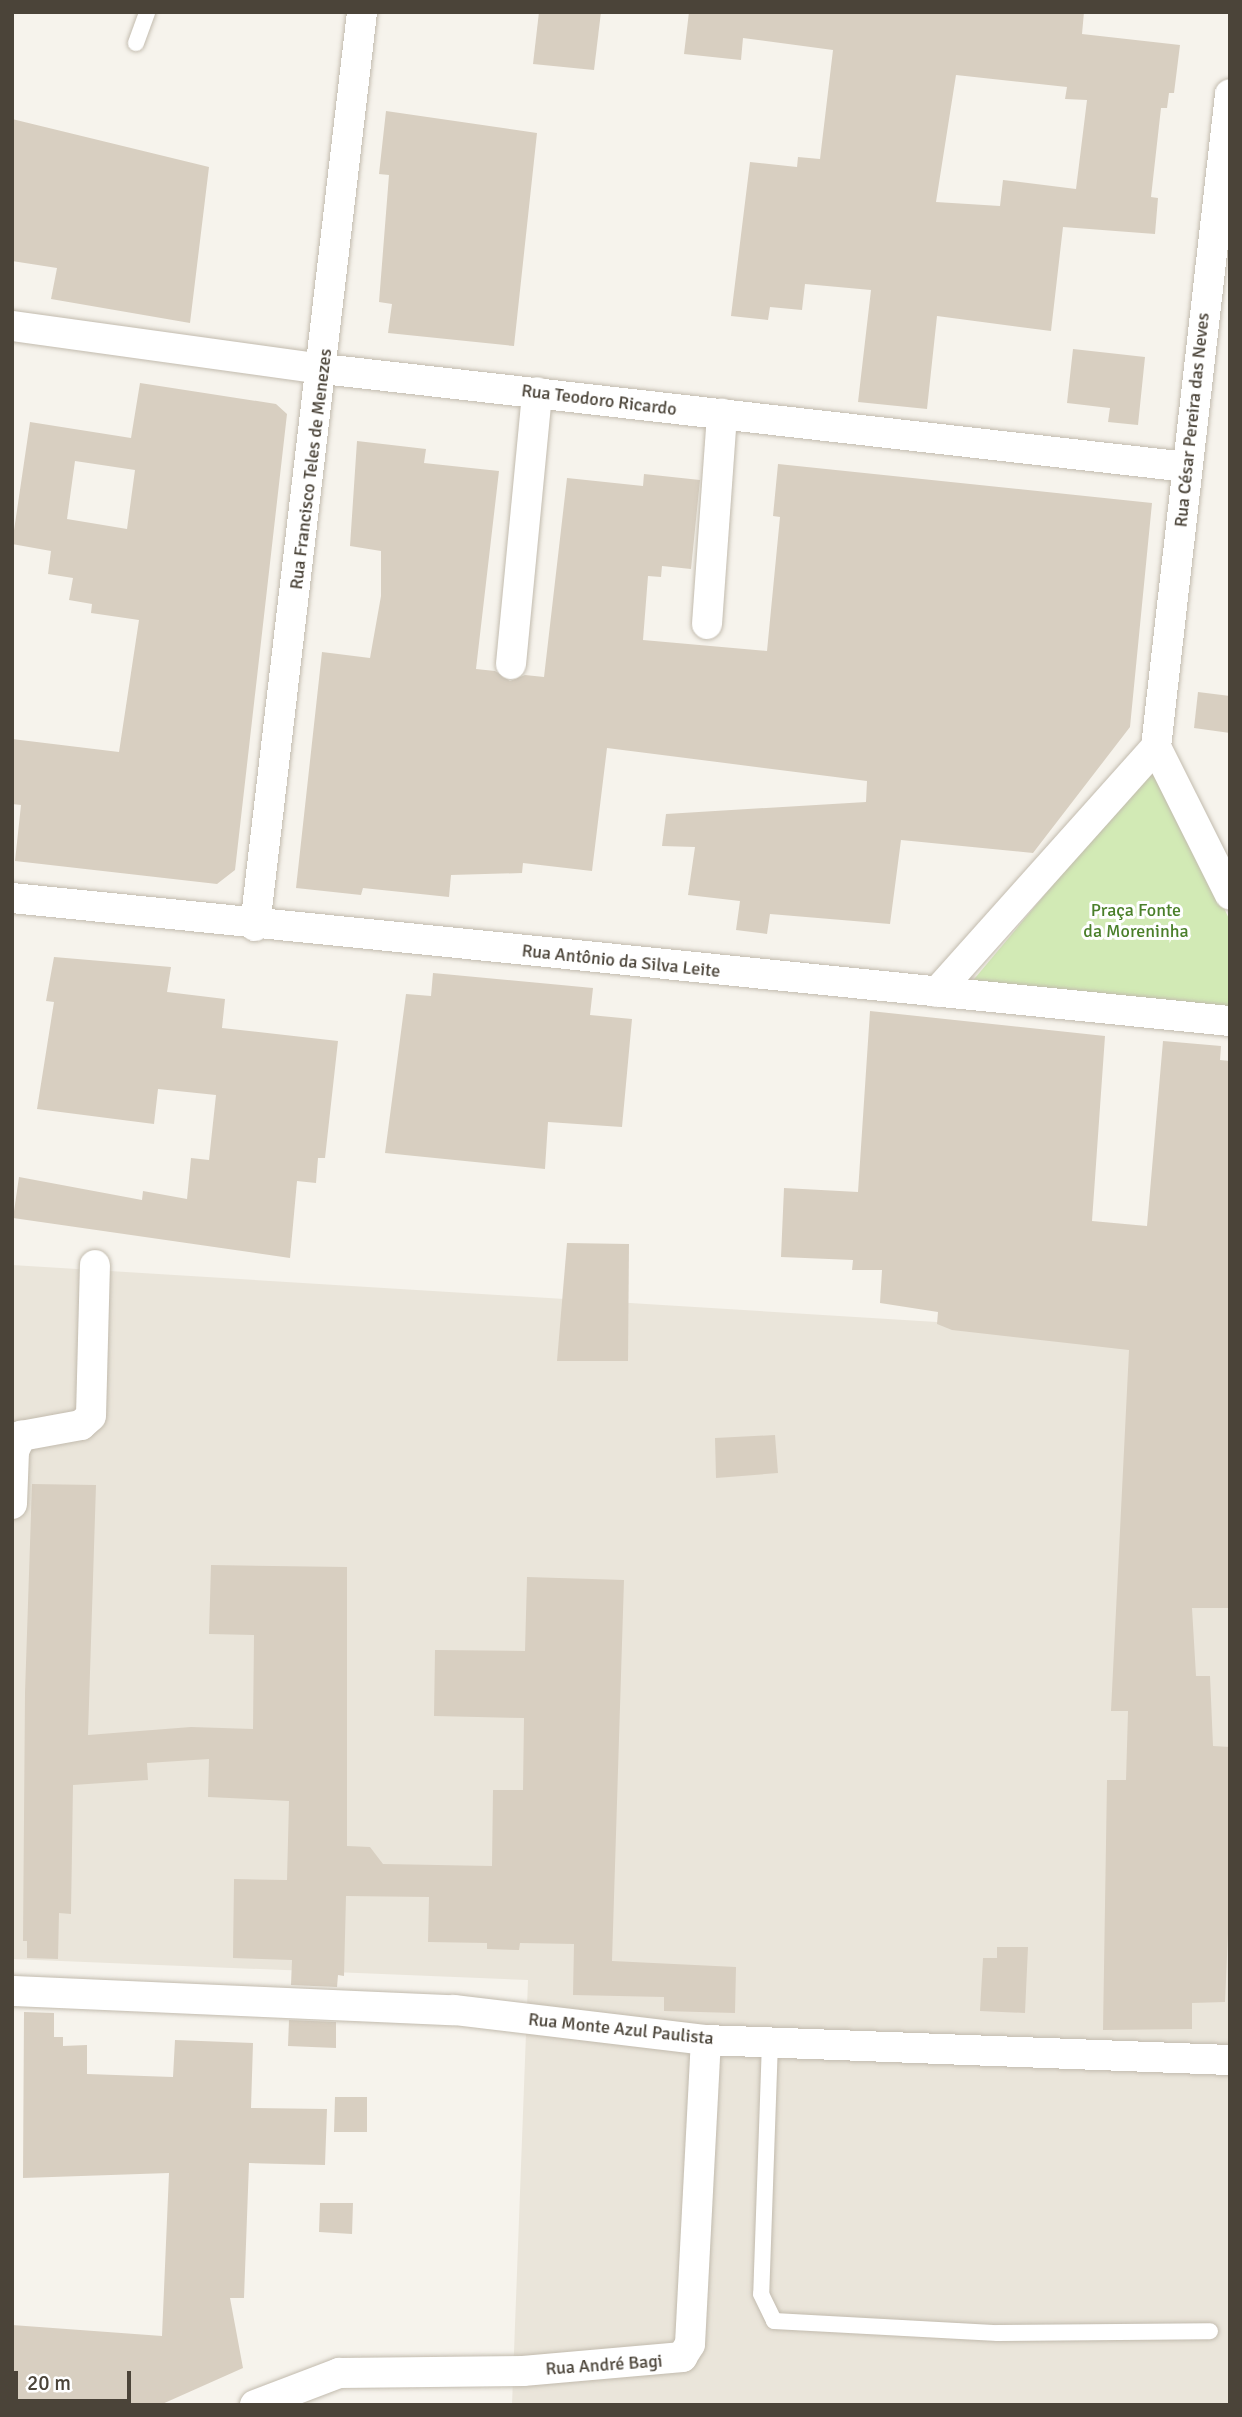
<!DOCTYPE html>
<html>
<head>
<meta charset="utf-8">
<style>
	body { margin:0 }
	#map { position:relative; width:1242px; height:2417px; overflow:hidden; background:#f6f3ec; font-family:Signika,sans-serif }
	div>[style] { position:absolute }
	.residential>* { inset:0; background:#eae5da }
	.green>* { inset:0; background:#d2eab5 }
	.building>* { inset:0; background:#d8cfc1 }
	.roads { filter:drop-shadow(0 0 2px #c2bbae) drop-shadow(0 0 2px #c2bbae) }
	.service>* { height:16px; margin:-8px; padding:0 8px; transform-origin:8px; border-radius:8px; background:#fff }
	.minor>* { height:30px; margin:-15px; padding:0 15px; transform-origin:15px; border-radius:15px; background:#fff }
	span { translate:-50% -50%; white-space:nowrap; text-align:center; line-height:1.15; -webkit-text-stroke:6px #fff; paint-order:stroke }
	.street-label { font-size:18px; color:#4b4439 }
	.park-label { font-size:18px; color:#4a7f2a }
	.frame { position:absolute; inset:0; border:14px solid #4b4439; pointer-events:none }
	.scale { position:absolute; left:14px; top:2371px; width:117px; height:32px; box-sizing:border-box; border:4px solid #4b4439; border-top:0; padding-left:9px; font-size:21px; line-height:24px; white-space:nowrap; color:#4b4439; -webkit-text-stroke:5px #fff; paint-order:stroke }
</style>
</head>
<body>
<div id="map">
	<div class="residential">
		<div style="clip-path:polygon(12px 1265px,1230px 1340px,1230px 2405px,512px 2405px,528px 1980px,12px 1959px)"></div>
	</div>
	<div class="green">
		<div style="clip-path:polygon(1156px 762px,1230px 921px,1230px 1017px,965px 990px)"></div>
	</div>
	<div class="building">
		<div style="clip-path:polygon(539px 12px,601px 12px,594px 70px,533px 64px)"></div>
		<div style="clip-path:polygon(evenodd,689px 12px,1084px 12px,1082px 34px,1180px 45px,1174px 93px,1169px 93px,1167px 108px,1161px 108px,1151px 197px,1158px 198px,1155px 234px,1063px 227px,1051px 331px,937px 316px,927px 409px,858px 402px,871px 290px,805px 284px,802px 310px,770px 307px,768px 320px,731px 316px,750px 162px,797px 167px,798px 157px,820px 159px,833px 50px,743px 38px,741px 60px,684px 54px,689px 12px,956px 75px,1067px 87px,1065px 99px,1087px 100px,1076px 189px,1003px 180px,1000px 206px,936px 202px,956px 75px)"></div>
		<div style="clip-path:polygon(386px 111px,537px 133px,514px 346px,388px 333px,392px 304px,379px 302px,389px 175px,379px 174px)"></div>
		<div style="clip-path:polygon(12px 119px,209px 167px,190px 323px,51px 299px,57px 268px,12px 261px)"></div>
		<div style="clip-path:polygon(1073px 349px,1145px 357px,1138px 425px,1108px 422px,1110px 408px,1067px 403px)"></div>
		<div style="clip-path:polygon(evenodd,140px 383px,276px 404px,287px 414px,235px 870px,217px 884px,15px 861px,21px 805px,12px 804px,12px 739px,119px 752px,139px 620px,91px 613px,92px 604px,69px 600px,73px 578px,48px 574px,51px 551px,12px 544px,30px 422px,131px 438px,140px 383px,75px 461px,135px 470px,127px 529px,67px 519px,75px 461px)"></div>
		<div style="clip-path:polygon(357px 441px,426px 449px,424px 463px,499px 471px,476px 669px,495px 671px,510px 681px,525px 675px,544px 677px,567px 478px,643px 486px,644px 474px,700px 480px,691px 569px,662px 566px,661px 577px,648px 576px,643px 640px,767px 651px,780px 517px,773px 516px,778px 464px,1152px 503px,1130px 727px,1033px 853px,901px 840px,890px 924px,770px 914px,767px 934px,736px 930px,740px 901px,688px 895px,695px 847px,662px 846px,666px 814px,866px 802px,867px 781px,607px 748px,592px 871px,523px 863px,522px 873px,451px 875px,449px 897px,363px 888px,361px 895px,296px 888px,322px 652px,370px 658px,381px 596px,381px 551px,350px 546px)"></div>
		<div style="clip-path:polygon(1198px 692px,1230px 696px,1230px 733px,1194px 728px)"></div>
		<div style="clip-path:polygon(54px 957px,171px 967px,167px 992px,225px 999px,222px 1028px,338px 1041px,325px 1158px,318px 1158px,316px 1183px,297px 1181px,290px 1258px,13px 1218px,19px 1177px,142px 1200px,143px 1191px,187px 1199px,191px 1158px,209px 1160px,216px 1095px,158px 1089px,154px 1124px,37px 1109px,54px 1002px,46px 1001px)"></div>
		<div style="clip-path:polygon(433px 973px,593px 988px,590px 1015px,632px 1019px,622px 1127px,548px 1122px,545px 1169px,385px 1153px,406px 994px,431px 996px)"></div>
		<div style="clip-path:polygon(870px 1011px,1105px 1036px,1092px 1221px,1147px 1226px,1163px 1041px,1221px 1046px,1220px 1060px,1230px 1061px,1230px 1608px,1192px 1608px,1196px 1676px,1210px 1676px,1213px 1746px,1230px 1747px,1230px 1888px,1225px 2002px,1192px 2003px,1192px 2029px,1103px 2030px,1107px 1780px,1126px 1780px,1128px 1711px,1111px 1711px,1129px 1350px,952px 1330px,937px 1324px,938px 1312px,880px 1303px,882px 1270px,852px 1270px,853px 1260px,781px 1257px,784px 1188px,858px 1192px)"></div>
		<div style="clip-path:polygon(567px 1243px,629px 1244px,628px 1361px,557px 1361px)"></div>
		<div style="clip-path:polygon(775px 1435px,778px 1473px,716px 1478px,715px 1438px)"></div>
		<div style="clip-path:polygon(32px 1484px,96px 1485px,88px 1735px,191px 1727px,253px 1729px,254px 1635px,209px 1634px,211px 1565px,347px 1567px,347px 1846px,370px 1847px,383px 1864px,492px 1866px,493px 1790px,523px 1790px,524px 1718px,434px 1716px,435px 1650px,525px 1651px,527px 1577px,624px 1580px,612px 1961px,736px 1967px,735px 2013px,664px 2011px,664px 1997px,573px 1995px,574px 1944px,520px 1943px,519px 1950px,487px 1949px,487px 1943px,428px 1942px,429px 1897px,346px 1896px,344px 1976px,338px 1975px,337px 1987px,291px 1985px,292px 1960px,233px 1958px,234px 1879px,287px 1880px,289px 1801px,208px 1797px,209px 1759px,147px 1763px,148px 1780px,73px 1785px,71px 1914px,59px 1913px,58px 1959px,27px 1958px,27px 1941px,23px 1941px,25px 1693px)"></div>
		<div style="clip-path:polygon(997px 1947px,1028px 1947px,1025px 2013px,980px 2011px,983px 1958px,997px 1958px)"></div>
		<div style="clip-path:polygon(24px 2012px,54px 2013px,54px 2037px,63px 2037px,63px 2046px,87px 2045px,87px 2074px,173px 2077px,175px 2040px,253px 2043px,251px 2108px,327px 2109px,325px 2165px,249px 2163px,244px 2298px,230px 2298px,243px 2368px,160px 2405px,12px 2405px,12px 2325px,162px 2336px,169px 2173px,23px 2178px)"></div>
		<div style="clip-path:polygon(289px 2020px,336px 2022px,336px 2048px,288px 2046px)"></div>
		<div style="clip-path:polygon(335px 2097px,367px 2097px,367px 2132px,334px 2132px)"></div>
		<div style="clip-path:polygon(320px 2203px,353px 2203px,352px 2234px,319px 2232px)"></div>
	</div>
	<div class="roads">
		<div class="service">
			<div style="left:136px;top:43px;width:33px;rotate:-70deg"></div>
			<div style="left:770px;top:2042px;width:252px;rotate:92deg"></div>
			<div style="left:761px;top:2294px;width:30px;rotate:64deg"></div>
			<div style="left:774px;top:2321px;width:224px;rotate:3.1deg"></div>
			<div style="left:998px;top:2333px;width:212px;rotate:-0.5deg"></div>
		</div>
		<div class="minor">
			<div style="left:12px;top:326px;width:314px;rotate:7.9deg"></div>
			<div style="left:323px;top:369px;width:870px;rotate:6.47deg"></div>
			<div style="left:707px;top:624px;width:211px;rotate:-85.9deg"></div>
			<div style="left:511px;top:664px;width:273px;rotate:-84.5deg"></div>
			<div style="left:1156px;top:747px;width:165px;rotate:63.4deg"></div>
			<div style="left:12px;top:898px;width:1224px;rotate:5.77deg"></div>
			<div style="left:255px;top:926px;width:920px;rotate:-83.32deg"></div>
			<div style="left:937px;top:992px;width:329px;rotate:-48.2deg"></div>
			<div style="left:1156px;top:747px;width:657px;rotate:-83.53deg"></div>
			<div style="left:12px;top:1504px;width:53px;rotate:-87.8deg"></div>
			<div style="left:14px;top:1451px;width:17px;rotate:-65deg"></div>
			<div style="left:21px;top:1436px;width:61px;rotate:-10.4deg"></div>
			<div style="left:81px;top:1425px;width:13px;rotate:-42deg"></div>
			<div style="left:91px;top:1416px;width:151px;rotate:-88.5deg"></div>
			<div style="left:12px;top:1991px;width:442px;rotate:2.5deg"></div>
			<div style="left:454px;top:2010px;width:254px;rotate:6.8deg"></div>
			<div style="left:706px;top:2040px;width:524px;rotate:2.19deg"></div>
			<div style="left:255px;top:2405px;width:90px;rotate:-20.9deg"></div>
			<div style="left:339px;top:2373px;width:184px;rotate:-0.6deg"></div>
			<div style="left:523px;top:2371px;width:160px;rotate:-5deg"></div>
			<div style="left:682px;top:2357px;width:15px;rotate:-58deg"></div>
			<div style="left:690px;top:2344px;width:304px;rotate:-87deg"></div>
		</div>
	</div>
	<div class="street-label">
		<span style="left:599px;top:400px;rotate:7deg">Rua Teodoro Ricardo</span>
		<span style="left:1192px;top:420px;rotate:-84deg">Rua César Pereira das Neves</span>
		<span style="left:311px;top:469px;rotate:-83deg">Rua Francisco Teles de Menezes</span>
		<span style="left:621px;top:961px;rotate:6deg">Rua Antônio da Silva Leite</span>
		<span style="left:621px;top:2029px;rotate:6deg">Rua Monte Azul Paulista</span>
		<span style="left:604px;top:2365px;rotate:-4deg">Rua André Bagi</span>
	</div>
	<div class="park-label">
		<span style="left:1136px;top:921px">Praça Fonte<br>da Moreninha</span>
	</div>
	<div class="frame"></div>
	<div class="scale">20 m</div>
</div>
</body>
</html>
